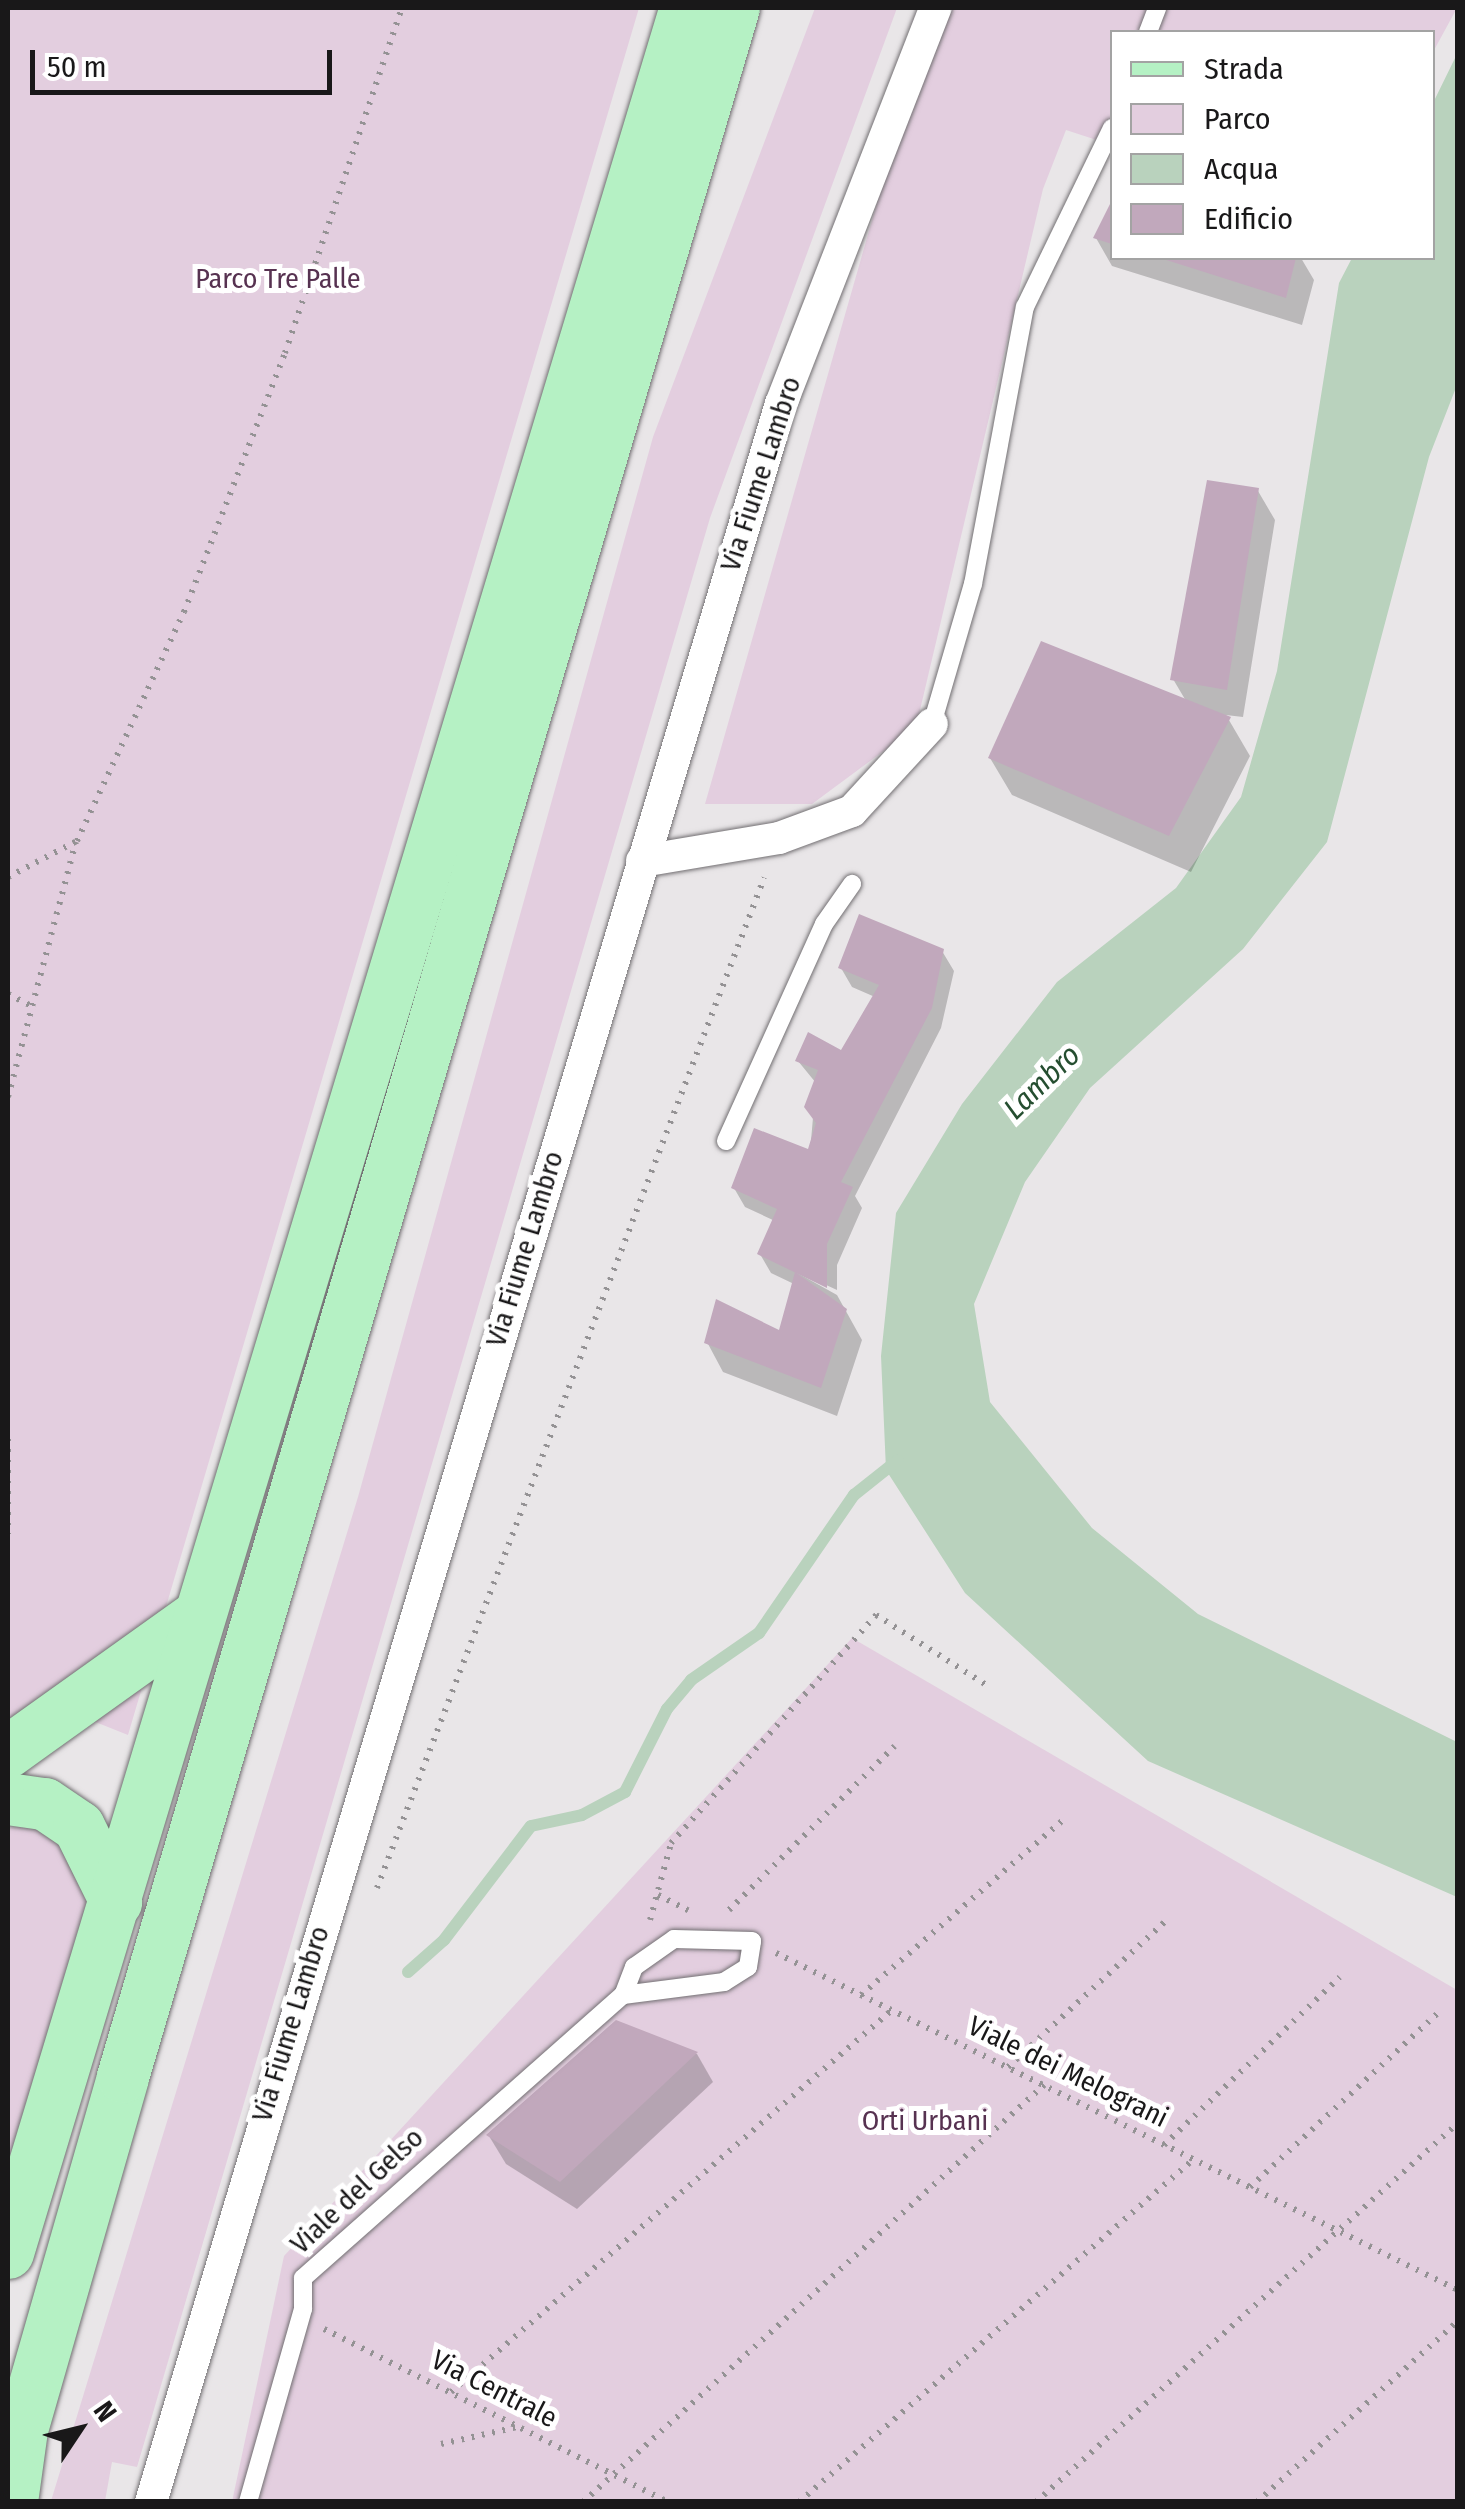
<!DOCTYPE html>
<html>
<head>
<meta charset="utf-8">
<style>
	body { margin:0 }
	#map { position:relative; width:1465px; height:2509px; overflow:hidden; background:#e9e6e8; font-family:"Fira Sans Condensed",sans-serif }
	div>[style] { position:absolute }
	.green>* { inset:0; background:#e3cedf }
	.water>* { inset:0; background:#b9d2bd }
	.shadow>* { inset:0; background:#0003 }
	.stream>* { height:12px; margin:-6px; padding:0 6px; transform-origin:6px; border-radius:6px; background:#b9d2bd }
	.building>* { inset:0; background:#c1a8bc }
	.path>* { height:6px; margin-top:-3px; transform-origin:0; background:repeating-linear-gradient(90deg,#949294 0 2.5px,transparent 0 10.5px) }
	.roads { filter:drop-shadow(0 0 2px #726f72) drop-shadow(0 0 2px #726f72) }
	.lane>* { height:18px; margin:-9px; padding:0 9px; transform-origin:9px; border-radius:9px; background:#fff }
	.street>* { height:32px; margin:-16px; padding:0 16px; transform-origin:16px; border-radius:16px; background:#fff }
	.primary>* { height:52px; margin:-26px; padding:0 26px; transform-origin:26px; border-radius:26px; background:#b5f1c4 }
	span { translate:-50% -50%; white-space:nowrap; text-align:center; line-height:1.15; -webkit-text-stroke:10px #fff; paint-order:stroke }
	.park-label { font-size:28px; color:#573251 }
	.street-label { font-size:28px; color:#191819 }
	.water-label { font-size:30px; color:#254e30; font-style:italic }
	.frame { position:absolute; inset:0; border:10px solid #191819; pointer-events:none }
	.legend { position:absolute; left:1110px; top:30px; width:325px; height:230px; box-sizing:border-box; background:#fff; border:2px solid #a3a3a3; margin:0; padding:12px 18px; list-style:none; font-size:30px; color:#191819 }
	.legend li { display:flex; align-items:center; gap:20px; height:50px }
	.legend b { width:50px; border:2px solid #a3a3a3 }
	.north { position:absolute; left:30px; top:2379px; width:100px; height:100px; -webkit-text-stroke:8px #fff; paint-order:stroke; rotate:55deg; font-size:28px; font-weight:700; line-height:40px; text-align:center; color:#191819 }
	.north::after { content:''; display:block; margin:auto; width:35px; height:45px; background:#191819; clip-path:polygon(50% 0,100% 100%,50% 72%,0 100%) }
	.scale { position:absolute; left:30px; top:50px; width:302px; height:45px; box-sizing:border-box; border:5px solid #191819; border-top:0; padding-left:12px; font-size:30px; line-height:35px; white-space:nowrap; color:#191819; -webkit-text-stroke:8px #fff; paint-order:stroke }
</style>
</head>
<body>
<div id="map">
	<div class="green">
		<div style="clip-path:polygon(8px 8px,639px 8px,128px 1735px,38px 1699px,8px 1722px)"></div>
		<div style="clip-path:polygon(815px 8px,897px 8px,710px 518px,137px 2467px,112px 2462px,105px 2501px,51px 2501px,358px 1497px,653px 437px)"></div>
		<div style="clip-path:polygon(950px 8px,1457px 8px,1433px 52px,1432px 32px,1112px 32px,1112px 145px,1066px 130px,1043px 189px,916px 727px,812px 804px,705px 804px,895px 140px)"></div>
		<div style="clip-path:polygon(852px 1638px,1457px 1990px,1457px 2501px,232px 2502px,284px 2256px)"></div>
		<div style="clip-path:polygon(49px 1824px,94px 1883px,8px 2161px,8px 1828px)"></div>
	</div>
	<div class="water">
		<div style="clip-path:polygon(1457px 54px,1457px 385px,1429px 457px,1327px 842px,1243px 949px,1090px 1088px,1025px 1182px,974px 1304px,990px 1402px,1092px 1528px,1198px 1614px,1457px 1742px,1457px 1897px,1148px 1761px,965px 1593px,886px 1470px,881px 1356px,896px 1213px,962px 1104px,1057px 982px,1176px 888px,1241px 797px,1277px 671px,1339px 283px,1352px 258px,1432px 258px,1433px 103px)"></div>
	</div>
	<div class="shadow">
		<div style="clip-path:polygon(1112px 205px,1112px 258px,1301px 258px,1314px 280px,1302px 325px,1112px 266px,1096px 238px)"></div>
		<div style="clip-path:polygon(1258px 491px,1275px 520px,1243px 717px,1226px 715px,1250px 756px,1191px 872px,1012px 795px,990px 758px,1186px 701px,1173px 679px)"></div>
		<div style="clip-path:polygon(942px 951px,954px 971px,941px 1028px,855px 1196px,862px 1208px,837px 1265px,837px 1290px,785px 1266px,837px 1295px,862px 1340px,837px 1416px,723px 1372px,707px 1342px,781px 1333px,794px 1284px,771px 1273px,760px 1254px,775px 1221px,745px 1207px,734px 1188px,810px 1152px,816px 1083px,798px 1061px,842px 1054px,875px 997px,852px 987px,841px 968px)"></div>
		<div style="clip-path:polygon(617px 2022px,697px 2054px,713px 2082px,577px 2209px,506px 2164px,489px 2136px)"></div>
	</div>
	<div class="stream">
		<div style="left:408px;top:1972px;width:48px;rotate:-41.6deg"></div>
		<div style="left:444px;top:1940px;width:143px;rotate:-52.7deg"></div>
		<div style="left:531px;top:1826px;width:52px;rotate:-12.2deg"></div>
		<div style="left:582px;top:1815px;width:49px;rotate:-28.1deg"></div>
		<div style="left:625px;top:1792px;width:93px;rotate:-63.2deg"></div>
		<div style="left:667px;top:1709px;width:38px;rotate:-50deg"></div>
		<div style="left:691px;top:1680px;width:83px;rotate:-34.7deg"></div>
		<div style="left:759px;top:1633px;width:168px;rotate:-55.5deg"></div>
		<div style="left:854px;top:1495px;width:56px;rotate:-38.5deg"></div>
	</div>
	<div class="building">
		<div style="clip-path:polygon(1112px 200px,1112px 244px,1093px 238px)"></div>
		<div style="clip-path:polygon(1160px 258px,1296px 258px,1286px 298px)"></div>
		<div style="clip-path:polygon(1207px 480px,1259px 488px,1227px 690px,1170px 680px)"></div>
		<div style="clip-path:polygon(1041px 641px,1231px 717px,1169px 836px,988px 758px)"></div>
		<div style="clip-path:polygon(859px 914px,944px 949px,932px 1008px,841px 1182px,853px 1187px,827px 1244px,827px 1288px,757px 1254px,777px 1209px,731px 1188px,754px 1128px,808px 1149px,816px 1123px,804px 1107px,818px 1070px,795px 1061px,808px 1032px,841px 1050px,879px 985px,838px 968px)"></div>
		<div style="clip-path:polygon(795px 1272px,847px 1309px,821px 1388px,704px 1343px,716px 1299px,779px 1330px)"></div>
		<div style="clip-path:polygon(616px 2020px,698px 2052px,560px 2182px,486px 2135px)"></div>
	</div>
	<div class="path">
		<div style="left:8px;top:877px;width:78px;rotate:-27.6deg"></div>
		<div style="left:77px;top:841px;width:253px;rotate:-65deg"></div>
		<div style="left:184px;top:612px;width:278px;rotate:-68.7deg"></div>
		<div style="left:285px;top:353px;width:364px;rotate:-71.3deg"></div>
		<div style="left:8px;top:994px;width:31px;rotate:27deg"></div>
		<div style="left:8px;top:1097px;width:264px;rotate:-75.1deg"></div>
		<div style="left:8px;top:1439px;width:95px;rotate:90deg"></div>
		<div style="left:377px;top:1888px;width:1082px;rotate:-69.03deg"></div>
		<div style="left:658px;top:1895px;width:34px;rotate:27deg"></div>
		<div style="left:729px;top:1910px;width:233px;rotate:-44.7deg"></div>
		<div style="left:650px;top:1920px;width:80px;rotate:-74.7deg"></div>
		<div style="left:671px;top:1843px;width:307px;rotate:-48deg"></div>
		<div style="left:876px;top:1615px;width:133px;rotate:32.4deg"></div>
		<div style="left:776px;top:1953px;width:761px;rotate:26.3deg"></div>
		<div style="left:861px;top:1995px;width:267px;rotate:-40.9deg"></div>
		<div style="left:1008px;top:2067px;width:217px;rotate:-42.8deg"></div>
		<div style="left:1164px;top:2145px;width:243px;rotate:-43.7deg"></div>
		<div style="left:1250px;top:2187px;width:260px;rotate:-42.8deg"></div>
		<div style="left:324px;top:2329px;width:385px;rotate:26.7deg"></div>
		<div style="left:451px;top:2392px;width:583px;rotate:-40.9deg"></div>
		<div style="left:441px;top:2444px;width:78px;rotate:-12.6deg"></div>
		<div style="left:583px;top:2502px;width:622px;rotate:-42.13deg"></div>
		<div style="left:799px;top:2502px;width:523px;rotate:-40.97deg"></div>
		<div style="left:1036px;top:2502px;width:567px;rotate:-41.93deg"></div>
		<div style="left:1257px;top:2502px;width:270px;rotate:-42deg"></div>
	</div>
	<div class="roads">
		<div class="lane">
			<div style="left:1148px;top:32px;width:26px;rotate:-69deg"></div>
			<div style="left:932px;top:724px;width:146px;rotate:-73.7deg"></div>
			<div style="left:973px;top:584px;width:282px;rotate:-79.4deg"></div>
			<div style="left:1025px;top:307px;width:199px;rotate:-64.1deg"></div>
			<div style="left:726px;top:1141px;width:238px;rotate:-65.7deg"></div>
			<div style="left:824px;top:924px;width:49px;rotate:-55deg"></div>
			<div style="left:248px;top:2502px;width:201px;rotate:-74.1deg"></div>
			<div style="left:303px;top:2309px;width:31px;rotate:-90deg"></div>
			<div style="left:303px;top:2278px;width:427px;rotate:-41.5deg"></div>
			<div style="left:623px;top:1995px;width:102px;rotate:-7.3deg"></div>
			<div style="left:724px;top:1982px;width:28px;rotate:-32deg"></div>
			<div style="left:748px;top:1967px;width:26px;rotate:-81deg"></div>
			<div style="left:752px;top:1941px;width:78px;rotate:-178.5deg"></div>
			<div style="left:674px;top:1939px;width:49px;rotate:145deg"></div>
			<div style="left:634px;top:1967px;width:30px;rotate:111deg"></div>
		</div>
		<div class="street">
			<div style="left:642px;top:861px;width:139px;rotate:-9.5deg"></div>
			<div style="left:779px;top:838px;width:78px;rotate:-20.3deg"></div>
			<div style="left:852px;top:811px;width:118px;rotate:-47.4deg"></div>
			<div style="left:151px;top:2502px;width:2191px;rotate:-73.29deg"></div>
			<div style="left:781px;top:404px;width:425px;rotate:-68.7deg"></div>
		</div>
		<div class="primary">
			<div style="left:8px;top:1752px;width:234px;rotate:-35.6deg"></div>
			<div style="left:8px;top:1799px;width:37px;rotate:8deg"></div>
			<div style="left:45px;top:1804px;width:41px;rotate:34.1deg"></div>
			<div style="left:79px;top:1827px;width:84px;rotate:63.7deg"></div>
			<div style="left:8px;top:2253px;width:2345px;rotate:-73.2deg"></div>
			<div style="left:12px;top:2502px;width:73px;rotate:-82.1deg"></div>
			<div style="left:22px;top:2430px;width:367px;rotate:-74deg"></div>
			<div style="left:123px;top:2077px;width:2157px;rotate:-73.55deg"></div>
		</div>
	</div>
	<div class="park-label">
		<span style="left:278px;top:279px">Parco Tre Palle</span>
		<span style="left:925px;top:2121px">Orti Urbani</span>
	</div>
	<div class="street-label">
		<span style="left:761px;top:474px;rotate:-72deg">Via Fiume Lambro</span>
		<span style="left:525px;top:1249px;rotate:-73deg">Via Fiume Lambro</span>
		<span style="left:291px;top:2024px;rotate:-73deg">Via Fiume Lambro</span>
		<span style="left:1068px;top:2072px;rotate:26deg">Viale dei Melograni</span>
		<span style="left:357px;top:2191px;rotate:-43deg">Viale del Gelso</span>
		<span style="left:494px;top:2389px;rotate:27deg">Via Centrale</span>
	</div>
	<div class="water-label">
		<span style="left:1042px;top:1082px;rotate:-44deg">Lambro</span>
	</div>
	<div class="frame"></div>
	<ul class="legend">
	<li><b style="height:12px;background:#b5f1c4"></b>Strada</li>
	<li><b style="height:28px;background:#e3cedf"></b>Parco</li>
	<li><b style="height:28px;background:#b9d2bd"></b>Acqua</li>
	<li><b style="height:28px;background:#c1a8bc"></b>Edificio</li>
	</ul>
	<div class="north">N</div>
	<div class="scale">50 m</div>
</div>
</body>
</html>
